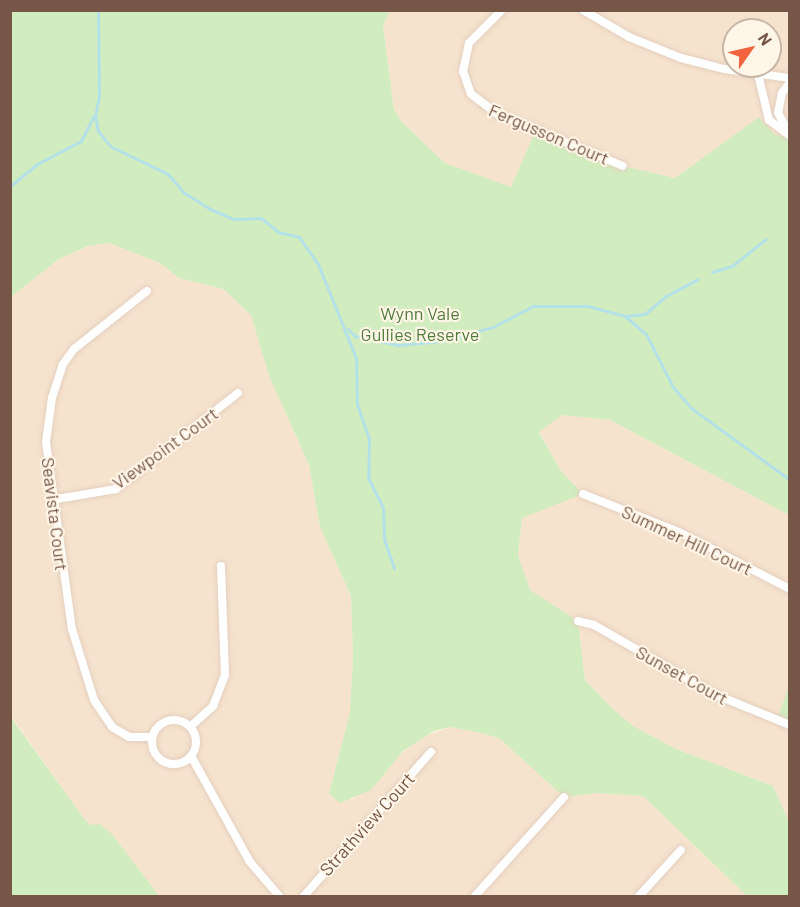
<!DOCTYPE html>
<html>
<head>
<meta charset="utf-8">
<style>
	body { margin:0 }
	#map { position:relative; width:800px; height:907px; overflow:hidden; background:#fef2e0; font-family:Barlow,sans-serif }
	div>[style] { position:absolute }
	.residential>* { inset:0; background:#f6e3ce }
	.green>* { inset:0; background:#d1ecbe }
	.stream>* { height:3px; margin:-1.5px; padding:0 1.5px; transform-origin:1.5px; border-radius:1.5px; background:#b4e1e8 }
	.roads { filter:drop-shadow(0 0 2px #e4cfbf) drop-shadow(0 0 2px #e4cfbf) }
	.street>* { height:8px; margin:-4px; padding:0 4px; transform-origin:4px; border-radius:4px; background:#fff }
	.street>.ring { margin:-4px; padding:0; box-sizing:content-box; background:none; border:8px solid #fff; border-radius:50% }
	span { translate:-50% -50%; white-space:nowrap; text-align:center; line-height:1.15; -webkit-text-stroke:4.5px #fff6e8; paint-order:stroke }
	.street-label { font-size:18px; color:#765646 }
	.park-label { font-size:18px; color:#517c3d }
	.frame { position:absolute; inset:0; border:12px solid #765646; pointer-events:none }
	.north { position:absolute; left:722px; top:18px; width:60px; height:60px; box-sizing:border-box; background:#fff6e8; border:2px solid #c8b6a7; border-radius:50%; rotate:56deg; font-size:16px; font-weight:700; line-height:24px; text-align:center; color:#765646 }
	.north::after { content:''; display:block; margin:auto; width:21px; height:27px; background:#f0633d; clip-path:polygon(50% 0,100% 100%,50% 72%,0 100%) }
</style>
</head>
<body>
<div id="map">
	<div class="residential">
		<div style="clip-path:polygon(evenodd,390px 10px,789px 11px,789px 136px,775px 135px,759px 118px,675px 178px,623px 166px,514px 183px,512px 187px,501px 185px,445px 163px,401px 121px,394px 110px,383px 25px,390px 10px,734px 30px,770px 30px,770px 66px,734px 66px,734px 30px)"></div>
		<div style="clip-path:polygon(109px 243px,160px 263px,179px 278px,223px 289px,251px 315px,269px 376px,309px 465px,320px 527px,351px 596px,353px 656px,350px 712px,337px 762px,350px 800px,370px 790px,393px 761px,420px 738px,450px 727px,481px 733px,499px 738px,564px 797px,597px 793px,643px 796px,747px 896px,159px 896px,112px 834px,90px 825px,83px 817px,11px 716px,11px 297px,59px 259px,89px 246px)"></div>
		<div style="clip-path:polygon(562px 415px,610px 420px,789px 515px,789px 822px,773px 786px,676px 749px,633px 726px,612px 708px,585px 680px,578px 621px,530px 590px,518px 555px,522px 518px,561px 471px,539px 431px)"></div>
	</div>
	<div class="green">
		<div style="clip-path:polygon(11px 11px,390px 11px,383px 25px,394px 110px,401px 121px,445px 163px,511px 187px,536px 130px,623px 166px,675px 178px,759px 117px,775px 135px,789px 136px,789px 515px,610px 420px,562px 415px,539px 432px,561px 471px,583px 494px,522px 518px,518px 555px,530px 590px,578px 621px,585px 680px,612px 708px,633px 726px,676px 749px,773px 786px,789px 822px,789px 896px,747px 896px,643px 796px,597px 793px,564px 797px,499px 738px,481px 733px,450px 727px,434px 731px,403px 751px,371px 790px,340px 803px,329px 794px,350px 712px,353px 656px,351px 596px,320px 527px,309px 465px,269px 376px,251px 315px,223px 289px,179px 278px,160px 263px,109px 243px,88px 246px,59px 259px,11px 297px)"></div>
		<div style="clip-path:polygon(789px 686px,789px 724px,777px 720px)"></div>
		<div style="clip-path:polygon(10px 716px,83px 817px,90px 825px,100px 824px,112px 834px,159px 896px,11px 896px)"></div>
	</div>
	<div class="stream">
		<div style="left:98px;top:10px;width:86px;rotate:89.3deg"></div>
		<div style="left:99px;top:96px;width:20px;rotate:101deg"></div>
		<div style="left:95px;top:116px;width:15px;rotate:79deg"></div>
		<div style="left:98px;top:131px;width:19px;rotate:51deg"></div>
		<div style="left:110px;top:146px;width:64px;rotate:25.8deg"></div>
		<div style="left:168px;top:174px;width:23px;rotate:50deg"></div>
		<div style="left:183px;top:192px;width:32px;rotate:32deg"></div>
		<div style="left:210px;top:209px;width:26px;rotate:23deg"></div>
		<div style="left:234px;top:219px;width:27px;rotate:-2deg"></div>
		<div style="left:261px;top:218px;width:22px;rotate:39deg"></div>
		<div style="left:278px;top:232px;width:22px;rotate:13deg"></div>
		<div style="left:299px;top:237px;width:33px;rotate:55deg"></div>
		<div style="left:318px;top:264px;width:101px;rotate:68deg"></div>
		<div style="left:356px;top:358px;width:46px;rotate:88.8deg"></div>
		<div style="left:357px;top:404px;width:37px;rotate:71deg"></div>
		<div style="left:369px;top:439px;width:39px;rotate:91deg"></div>
		<div style="left:368px;top:478px;width:33px;rotate:63deg"></div>
		<div style="left:383px;top:507px;width:32px;rotate:88deg"></div>
		<div style="left:384px;top:539px;width:31px;rotate:71deg"></div>
		<div style="left:10px;top:186px;width:35px;rotate:-39deg"></div>
		<div style="left:37px;top:164px;width:50px;rotate:-27.6deg"></div>
		<div style="left:81px;top:141px;width:28px;rotate:-63deg"></div>
		<div style="left:712px;top:272px;width:21px;rotate:-17deg"></div>
		<div style="left:732px;top:266px;width:43px;rotate:-38.5deg"></div>
		<div style="left:626px;top:316px;width:19px;rotate:-6deg"></div>
		<div style="left:645px;top:314px;width:28px;rotate:-41deg"></div>
		<div style="left:666px;top:296px;width:36px;rotate:-28deg"></div>
		<div style="left:348px;top:329px;width:10px;rotate:45deg"></div>
		<div style="left:355px;top:336px;width:44px;rotate:11.8deg"></div>
		<div style="left:398px;top:345px;width:44px;rotate:-5.2deg"></div>
		<div style="left:442px;top:341px;width:53px;rotate:-15.4deg"></div>
		<div style="left:493px;top:327px;width:45px;rotate:-27.7deg"></div>
		<div style="left:533px;top:306px;width:55px"></div>
		<div style="left:588px;top:306px;width:38px;rotate:15deg"></div>
		<div style="left:625px;top:316px;width:28px;rotate:41deg"></div>
		<div style="left:646px;top:334px;width:59px;rotate:63deg"></div>
		<div style="left:673px;top:387px;width:28px;rotate:49deg"></div>
		<div style="left:691px;top:408px;width:122px;rotate:36deg"></div>
	</div>
	<div class="roads">
		<div class="street">
			<div style="left:502px;top:10px;width:47px;rotate:135deg"></div>
			<div style="left:469px;top:43px;width:29px;rotate:102deg"></div>
			<div style="left:463px;top:71px;width:24px;rotate:71deg"></div>
			<div style="left:471px;top:94px;width:34px;rotate:37deg"></div>
			<div style="left:498px;top:114px;width:135px;rotate:22.6deg"></div>
			<div style="left:583px;top:10px;width:53px;rotate:30.4deg"></div>
			<div style="left:629px;top:37px;width:56px;rotate:22deg"></div>
			<div style="left:681px;top:58px;width:44px;rotate:14.3deg"></div>
			<div style="left:724px;top:69px;width:67px;rotate:7.8deg"></div>
			<div style="left:758px;top:74px;width:47px;rotate:76.6deg"></div>
			<div style="left:769px;top:120px;width:26px;rotate:37deg"></div>
			<div style="left:790px;top:82px;width:14px;rotate:126deg"></div>
			<div style="left:782px;top:93px;width:20px;rotate:101deg"></div>
			<div style="left:778px;top:113px;width:25px;rotate:61deg"></div>
			<div style="left:147px;top:291px;width:93px;rotate:141.5deg"></div>
			<div style="left:74px;top:349px;width:19px;rotate:126deg"></div>
			<div style="left:63px;top:364px;width:36px;rotate:108deg"></div>
			<div style="left:52px;top:398px;width:44px;rotate:97.8deg"></div>
			<div style="left:46px;top:442px;width:189px;rotate:82.1deg"></div>
			<div style="left:72px;top:629px;width:74px;rotate:72.8deg"></div>
			<div style="left:94px;top:700px;width:32px;rotate:56deg"></div>
			<div style="left:112px;top:727px;width:20px;rotate:30deg"></div>
			<div style="left:129px;top:737px;width:23px"></div>
			<div style="left:583px;top:494px;width:105px;rotate:21.7deg"></div>
			<div style="left:681px;top:533px;width:123px;rotate:27.2deg"></div>
			<div style="left:51px;top:500px;width:66px;rotate:-9.6deg"></div>
			<div style="left:116px;top:489px;width:155px;rotate:-38.2deg"></div>
			<div style="left:578px;top:621px;width:16px;rotate:14deg"></div>
			<div style="left:594px;top:625px;width:138px;rotate:29.9deg"></div>
			<div style="left:714px;top:694px;width:82px;rotate:22.2deg"></div>
			<div class="ring" style="left:152px;top:720px;width:36px;height:36px"></div>
			<div style="left:191px;top:726px;width:30px;rotate:-42deg"></div>
			<div style="left:213px;top:706px;width:33px;rotate:-69deg"></div>
			<div style="left:225px;top:675px;width:109px;rotate:-92.1deg"></div>
			<div style="left:191px;top:756px;width:121px;rotate:60.9deg"></div>
			<div style="left:250px;top:862px;width:45px;rotate:49.5deg"></div>
			<div style="left:304px;top:896px;width:192px;rotate:-48.6deg"></div>
			<div style="left:475px;top:896px;width:133px;rotate:-48deg"></div>
			<div style="left:639px;top:896px;width:62px;rotate:-47.6deg"></div>
		</div>
	</div>
	<div class="street-label">
		<span style="left:549px;top:134px;rotate:23deg">Fergusson Court</span>
		<span style="left:165px;top:448px;rotate:-36deg">Viewpoint Court</span>
		<span style="left:55px;top:514px;rotate:83deg">Seavista Court</span>
		<span style="left:687px;top:540px;rotate:25deg">Summer Hill Court</span>
		<span style="left:682px;top:675px;rotate:29deg">Sunset Court</span>
		<span style="left:367px;top:824px;rotate:-48deg">Strathview Court</span>
	</div>
	<div class="park-label">
		<span style="left:420px;top:324px">Wynn Vale<br>Gullies Reserve</span>
	</div>
	<div class="frame"></div>
	<div class="north">N</div>
</div>
</body>
</html>
